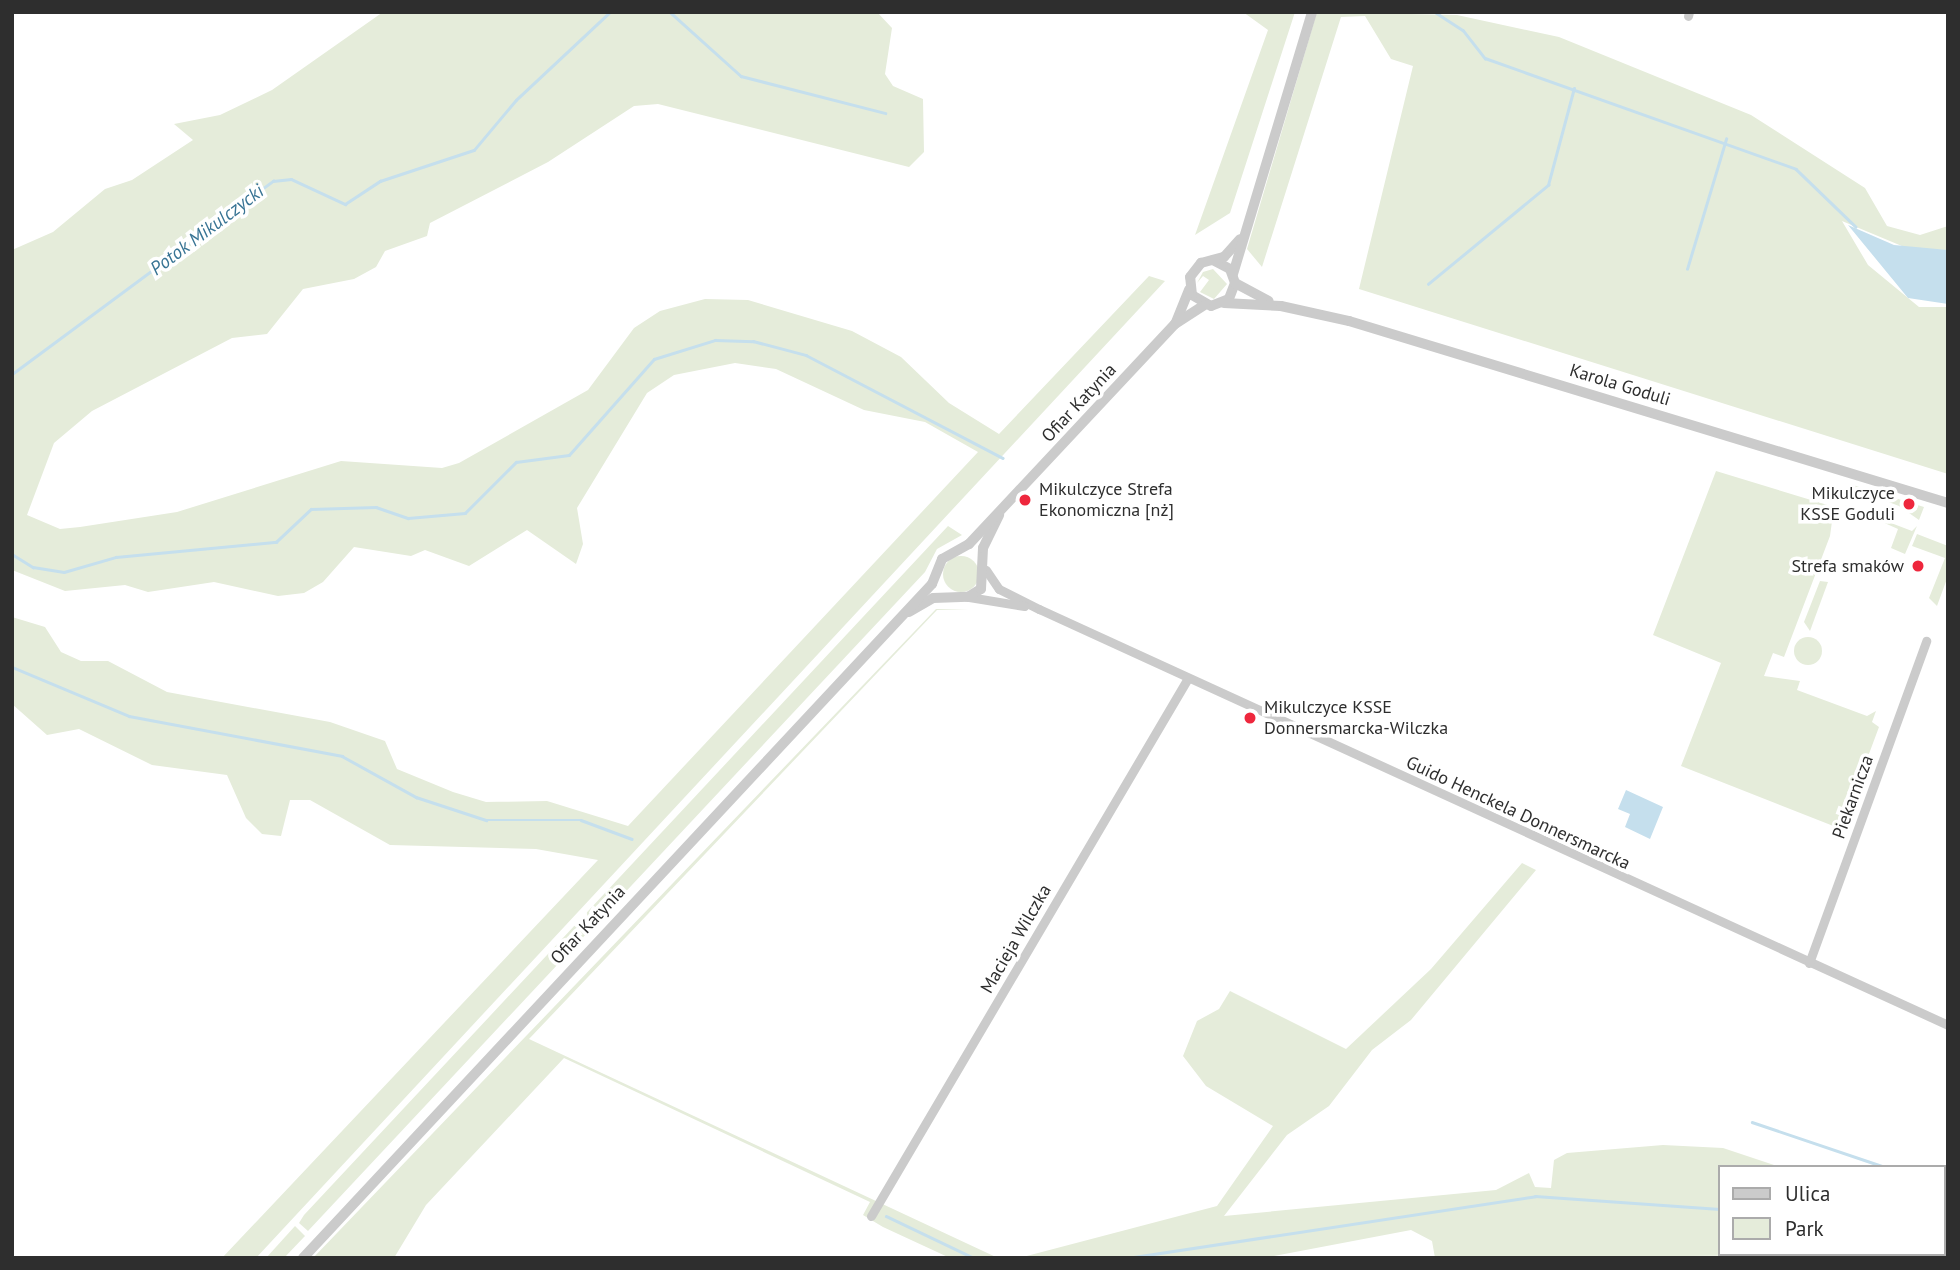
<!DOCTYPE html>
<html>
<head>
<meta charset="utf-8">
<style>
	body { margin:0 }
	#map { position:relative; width:1960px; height:1270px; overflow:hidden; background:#fff; font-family:"PT Sans",sans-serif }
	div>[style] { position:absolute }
	.green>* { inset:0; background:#e5ecda }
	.round { border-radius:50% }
	.water>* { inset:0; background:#c5dfed }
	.stream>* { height:2.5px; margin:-1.25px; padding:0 1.25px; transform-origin:1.25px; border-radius:1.25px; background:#c5dfed }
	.minor>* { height:9px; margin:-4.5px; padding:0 4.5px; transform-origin:4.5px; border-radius:4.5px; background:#cbcbcb }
	.tertiary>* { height:10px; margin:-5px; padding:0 5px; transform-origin:5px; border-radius:5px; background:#cbcbcb }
	.dots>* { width:19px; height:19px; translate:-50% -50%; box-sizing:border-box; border:4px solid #fff; border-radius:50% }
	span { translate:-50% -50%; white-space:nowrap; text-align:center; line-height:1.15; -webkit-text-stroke:7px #fff; paint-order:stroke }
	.street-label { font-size:18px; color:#2e2e2e }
	.poi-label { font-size:18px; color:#2e2e2e }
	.left { translate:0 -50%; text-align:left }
	.right { translate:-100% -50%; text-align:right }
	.water-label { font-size:19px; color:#387494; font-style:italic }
	.frame { position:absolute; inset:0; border:14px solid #2e2e2e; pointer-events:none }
	.legend { position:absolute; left:1718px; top:1165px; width:228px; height:91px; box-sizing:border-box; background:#fff; border:2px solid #ababab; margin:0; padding:9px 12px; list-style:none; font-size:21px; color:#2e2e2e }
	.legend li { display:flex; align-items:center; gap:14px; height:35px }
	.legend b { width:35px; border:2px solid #ababab }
</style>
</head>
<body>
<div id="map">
	<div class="green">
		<div style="clip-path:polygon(383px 12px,877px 12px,892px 28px,885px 74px,893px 86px,923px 99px,924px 152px,909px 167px,658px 104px,634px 106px,548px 162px,430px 223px,427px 236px,385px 251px,376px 267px,354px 279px,303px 289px,267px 334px,232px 338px,92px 411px,54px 443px,27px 515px,60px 529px,80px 527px,177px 512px,341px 461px,442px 468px,459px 463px,588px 390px,634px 328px,660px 311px,705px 299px,748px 300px,852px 331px,901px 357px,949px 403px,999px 434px,1149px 276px,1165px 281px,256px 1258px,222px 1258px,598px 860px,536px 849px,390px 845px,310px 800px,290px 800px,281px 836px,262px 834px,246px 818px,227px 775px,152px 765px,79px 729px,47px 735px,12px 704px,12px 617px,45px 627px,61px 652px,81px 661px,108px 661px,167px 692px,330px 722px,385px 741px,397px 769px,453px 792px,486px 802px,547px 801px,628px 826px,978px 452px,925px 422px,864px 410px,776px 369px,735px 363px,674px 375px,647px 393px,577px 508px,583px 544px,576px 564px,527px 530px,469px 566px,425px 550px,411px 556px,354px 547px,323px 582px,304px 593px,278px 596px,214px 582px,148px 592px,125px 585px,65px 591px,12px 570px,12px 250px,53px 232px,105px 189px,132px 180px,193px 140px,174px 124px,220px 115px,272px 90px)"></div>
		<div style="clip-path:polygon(1243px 12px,1295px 12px,1230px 213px,1195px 235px,1268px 30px)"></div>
		<div style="clip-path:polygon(1317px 12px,1457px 15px,1559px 37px,1751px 115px,1865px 188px,1887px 226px,1920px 235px,1948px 226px,1948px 250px,1909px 249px,1842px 221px,1868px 265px,1919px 307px,1946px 307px,1948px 474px,1359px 289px,1413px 66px,1391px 59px,1365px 16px,1341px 17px,1262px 267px,1247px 249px)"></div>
		<div style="clip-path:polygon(1213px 269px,1227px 284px,1214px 299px,1200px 292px,1209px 280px,1203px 276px,1197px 283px,1203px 272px)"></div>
		<div style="clip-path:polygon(1716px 471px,1834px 507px,1830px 536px,1784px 657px,1773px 653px,1764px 676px,1800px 681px,1797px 690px,1867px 716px,1876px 711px,1872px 722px,1879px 727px,1841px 829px,1681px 766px,1721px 663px,1653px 635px)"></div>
		<div style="clip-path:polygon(1853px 485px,1924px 507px,1919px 520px,1899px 506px,1860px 491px,1854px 495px)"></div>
		<div style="clip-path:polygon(1844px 505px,1912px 531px,1917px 526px,1905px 554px,1891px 548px,1898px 529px)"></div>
		<div style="clip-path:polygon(948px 526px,962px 535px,937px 549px,925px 572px,308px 1231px,299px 1223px,304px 1215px)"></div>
		<div style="clip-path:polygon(1917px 534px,1948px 546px,1948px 576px,1937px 606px,1929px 598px,1945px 558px,1912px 546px)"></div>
		<div class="round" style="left:943px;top:556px;width:36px;height:36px"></div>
		<div style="clip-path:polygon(1820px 581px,1828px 582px,1810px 631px,1804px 622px)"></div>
		<div style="clip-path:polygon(936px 609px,969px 609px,937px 610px,529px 1039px,998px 1258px,950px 1258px,883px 1227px,863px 1215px,870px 1202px,564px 1058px,426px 1205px,394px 1258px,313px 1258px)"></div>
		<div class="round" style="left:1794px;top:637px;width:28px;height:28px"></div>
		<div style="clip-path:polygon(1522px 863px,1536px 870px,1411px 1020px,1372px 1050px,1329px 1106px,1287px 1135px,1224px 1216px,1496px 1190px,1529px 1173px,1535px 1187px,1551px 1188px,1554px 1160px,1567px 1153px,1663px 1145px,1723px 1148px,1780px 1167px,1720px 1167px,1720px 1254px,1941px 1254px,1435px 1258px,1432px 1241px,1411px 1230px,1263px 1258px,1019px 1258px,1217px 1206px,1273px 1126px,1206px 1086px,1183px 1056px,1197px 1021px,1219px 1009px,1230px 991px,1346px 1049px,1431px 969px)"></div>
		<div style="clip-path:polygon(295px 1226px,305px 1236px,284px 1258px,266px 1258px)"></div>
	</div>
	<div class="water">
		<div style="clip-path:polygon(1848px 225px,1894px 245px,1948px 250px,1948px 304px,1908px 298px)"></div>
		<div style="clip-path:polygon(1626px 790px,1663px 807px,1650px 839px,1625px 827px,1630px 814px,1618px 809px)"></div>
	</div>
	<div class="stream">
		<div style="left:670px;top:12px;width:96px;rotate:42deg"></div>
		<div style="left:741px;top:76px;width:149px;rotate:14.4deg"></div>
		<div style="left:1435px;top:12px;width:33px;rotate:33deg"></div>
		<div style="left:1463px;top:30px;width:36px;rotate:52deg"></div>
		<div style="left:1485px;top:58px;width:330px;rotate:19.6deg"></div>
		<div style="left:1796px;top:169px;width:83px;rotate:44deg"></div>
		<div style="left:1687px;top:269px;width:136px;rotate:-73.3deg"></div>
		<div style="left:1428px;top:284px;width:156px;rotate:-39.5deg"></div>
		<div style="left:1548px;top:185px;width:100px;rotate:-75deg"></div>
		<div style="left:12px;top:374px;width:325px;rotate:-36.5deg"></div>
		<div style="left:273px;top:181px;width:18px;rotate:-6deg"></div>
		<div style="left:291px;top:179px;width:60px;rotate:24.8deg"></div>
		<div style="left:345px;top:204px;width:42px;rotate:-33.3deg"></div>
		<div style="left:380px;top:181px;width:99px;rotate:-18.3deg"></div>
		<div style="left:474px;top:150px;width:65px;rotate:-50deg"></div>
		<div style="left:516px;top:100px;width:129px;rotate:-43.1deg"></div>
		<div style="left:12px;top:554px;width:25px;rotate:32deg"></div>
		<div style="left:33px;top:567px;width:31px;rotate:9deg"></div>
		<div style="left:64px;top:572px;width:54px;rotate:-16.1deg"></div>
		<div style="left:116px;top:557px;width:161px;rotate:-5.4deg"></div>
		<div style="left:276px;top:542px;width:48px;rotate:-43.3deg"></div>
		<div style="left:311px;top:509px;width:65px;rotate:-1.8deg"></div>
		<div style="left:376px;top:507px;width:34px;rotate:19deg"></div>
		<div style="left:408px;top:518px;width:57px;rotate:-5deg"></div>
		<div style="left:465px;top:513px;width:72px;rotate:-45deg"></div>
		<div style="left:516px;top:462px;width:53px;rotate:-7.5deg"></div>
		<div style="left:569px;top:455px;width:128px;rotate:-48.5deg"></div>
		<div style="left:654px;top:359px;width:64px;rotate:-17.3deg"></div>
		<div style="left:715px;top:340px;width:38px;rotate:2deg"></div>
		<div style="left:753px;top:341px;width:55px;rotate:14.8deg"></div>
		<div style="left:806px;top:355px;width:222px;rotate:27.6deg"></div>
		<div style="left:12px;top:667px;width:127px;rotate:22.7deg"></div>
		<div style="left:129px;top:716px;width:217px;rotate:10.6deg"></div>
		<div style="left:342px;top:756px;width:85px;rotate:29deg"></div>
		<div style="left:416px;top:797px;width:74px;rotate:18.2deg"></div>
		<div style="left:486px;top:820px;width:95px"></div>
		<div style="left:581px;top:820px;width:54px;rotate:20.4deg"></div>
		<div style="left:1752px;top:1122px;width:140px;rotate:18.7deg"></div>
		<div style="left:1944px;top:1186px;width:4px;rotate:27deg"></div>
		<div style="left:886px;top:1216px;width:98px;rotate:25.5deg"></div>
		<div style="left:1944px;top:1245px;width:4px;rotate:-27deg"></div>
		<div style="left:1127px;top:1258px;width:413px;rotate:-8.6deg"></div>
		<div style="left:1535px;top:1196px;width:185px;rotate:4deg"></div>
	</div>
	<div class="minor">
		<div style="left:1688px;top:16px;width:4px;rotate:-76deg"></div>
		<div style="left:986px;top:570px;width:23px;rotate:56deg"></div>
		<div style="left:999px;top:589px;width:45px;rotate:26.6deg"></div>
		<div style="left:1039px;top:609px;width:1000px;rotate:24.59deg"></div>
		<div style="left:969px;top:597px;width:56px;rotate:9.3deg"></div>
		<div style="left:1809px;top:963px;width:343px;rotate:-70deg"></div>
		<div style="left:871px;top:1216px;width:624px;rotate:-59.49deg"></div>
		<div style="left:1942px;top:1258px;width:7px;rotate:-27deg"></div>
	</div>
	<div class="tertiary">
		<div style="left:1213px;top:260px;width:19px;rotate:28deg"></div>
		<div style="left:1230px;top:269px;width:15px;rotate:70deg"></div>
		<div style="left:1235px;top:283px;width:17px;rotate:111deg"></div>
		<div style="left:1229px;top:299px;width:19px;rotate:159deg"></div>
		<div style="left:1211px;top:306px;width:22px;rotate:-150deg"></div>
		<div style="left:1192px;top:295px;width:18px;rotate:-96deg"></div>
		<div style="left:1190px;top:277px;width:18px;rotate:-52deg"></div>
		<div style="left:1201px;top:263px;width:24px;rotate:-15deg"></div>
		<div style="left:1224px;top:257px;width:24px;rotate:-48deg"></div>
		<div style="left:1233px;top:274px;width:274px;rotate:-73.2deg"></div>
		<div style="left:1235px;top:283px;width:38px;rotate:28deg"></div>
		<div style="left:1224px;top:303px;width:57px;rotate:3deg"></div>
		<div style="left:1281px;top:306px;width:70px;rotate:12.4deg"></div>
		<div style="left:1349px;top:321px;width:626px;rotate:16.9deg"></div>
		<div style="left:1176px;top:322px;width:35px;rotate:-68deg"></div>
		<div style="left:909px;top:612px;width:28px;rotate:-30deg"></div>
		<div style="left:933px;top:598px;width:35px;rotate:-2deg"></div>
		<div style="left:968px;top:597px;width:15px;rotate:-32deg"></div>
		<div style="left:981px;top:589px;width:41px;rotate:-87.2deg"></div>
		<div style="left:983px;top:548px;width:37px;rotate:-64deg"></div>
		<div style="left:303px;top:1258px;width:922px;rotate:-46.98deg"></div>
		<div style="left:932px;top:584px;width:27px;rotate:-68deg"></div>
		<div style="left:942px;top:559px;width:31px;rotate:-29deg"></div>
		<div style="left:969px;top:544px;width:301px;rotate:-46.9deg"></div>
		<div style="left:1175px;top:324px;width:35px;rotate:-33deg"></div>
	</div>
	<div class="dots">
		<div style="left:1025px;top:500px;background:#ee273d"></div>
		<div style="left:1909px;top:504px;background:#ee273d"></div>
		<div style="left:1918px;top:566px;background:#ee273d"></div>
		<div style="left:1250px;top:718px;background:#ee273d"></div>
	</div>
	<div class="street-label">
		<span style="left:1620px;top:385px;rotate:17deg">Karola Goduli</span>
		<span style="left:1079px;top:403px;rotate:-47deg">Ofiar Katynia</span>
		<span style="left:1853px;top:797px;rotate:-70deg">Piekarnicza</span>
		<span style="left:1518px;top:813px;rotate:25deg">Guido Henckela Donnersmarcka</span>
		<span style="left:588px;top:925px;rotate:-47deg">Ofiar Katynia</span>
		<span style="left:1016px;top:939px;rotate:-60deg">Macieja Wilczka</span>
	</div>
	<div class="poi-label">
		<span class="left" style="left:1039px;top:500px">Mikulczyce Strefa<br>Ekonomiczna [nż]</span>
		<span class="right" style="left:1895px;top:504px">Mikulczyce<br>KSSE Goduli</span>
		<span class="right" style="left:1904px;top:566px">Strefa smaków</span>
		<span class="left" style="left:1264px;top:718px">Mikulczyce KSSE<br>Donnersmarcka-Wilczka</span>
	</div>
	<div class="water-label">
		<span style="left:207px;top:230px;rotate:-37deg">Potok Mikulczycki</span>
	</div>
	<div class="frame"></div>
	<ul class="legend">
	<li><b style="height:9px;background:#cbcbcb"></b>Ulica</li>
	<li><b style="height:19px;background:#e5ecda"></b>Park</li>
	</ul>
</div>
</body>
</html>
